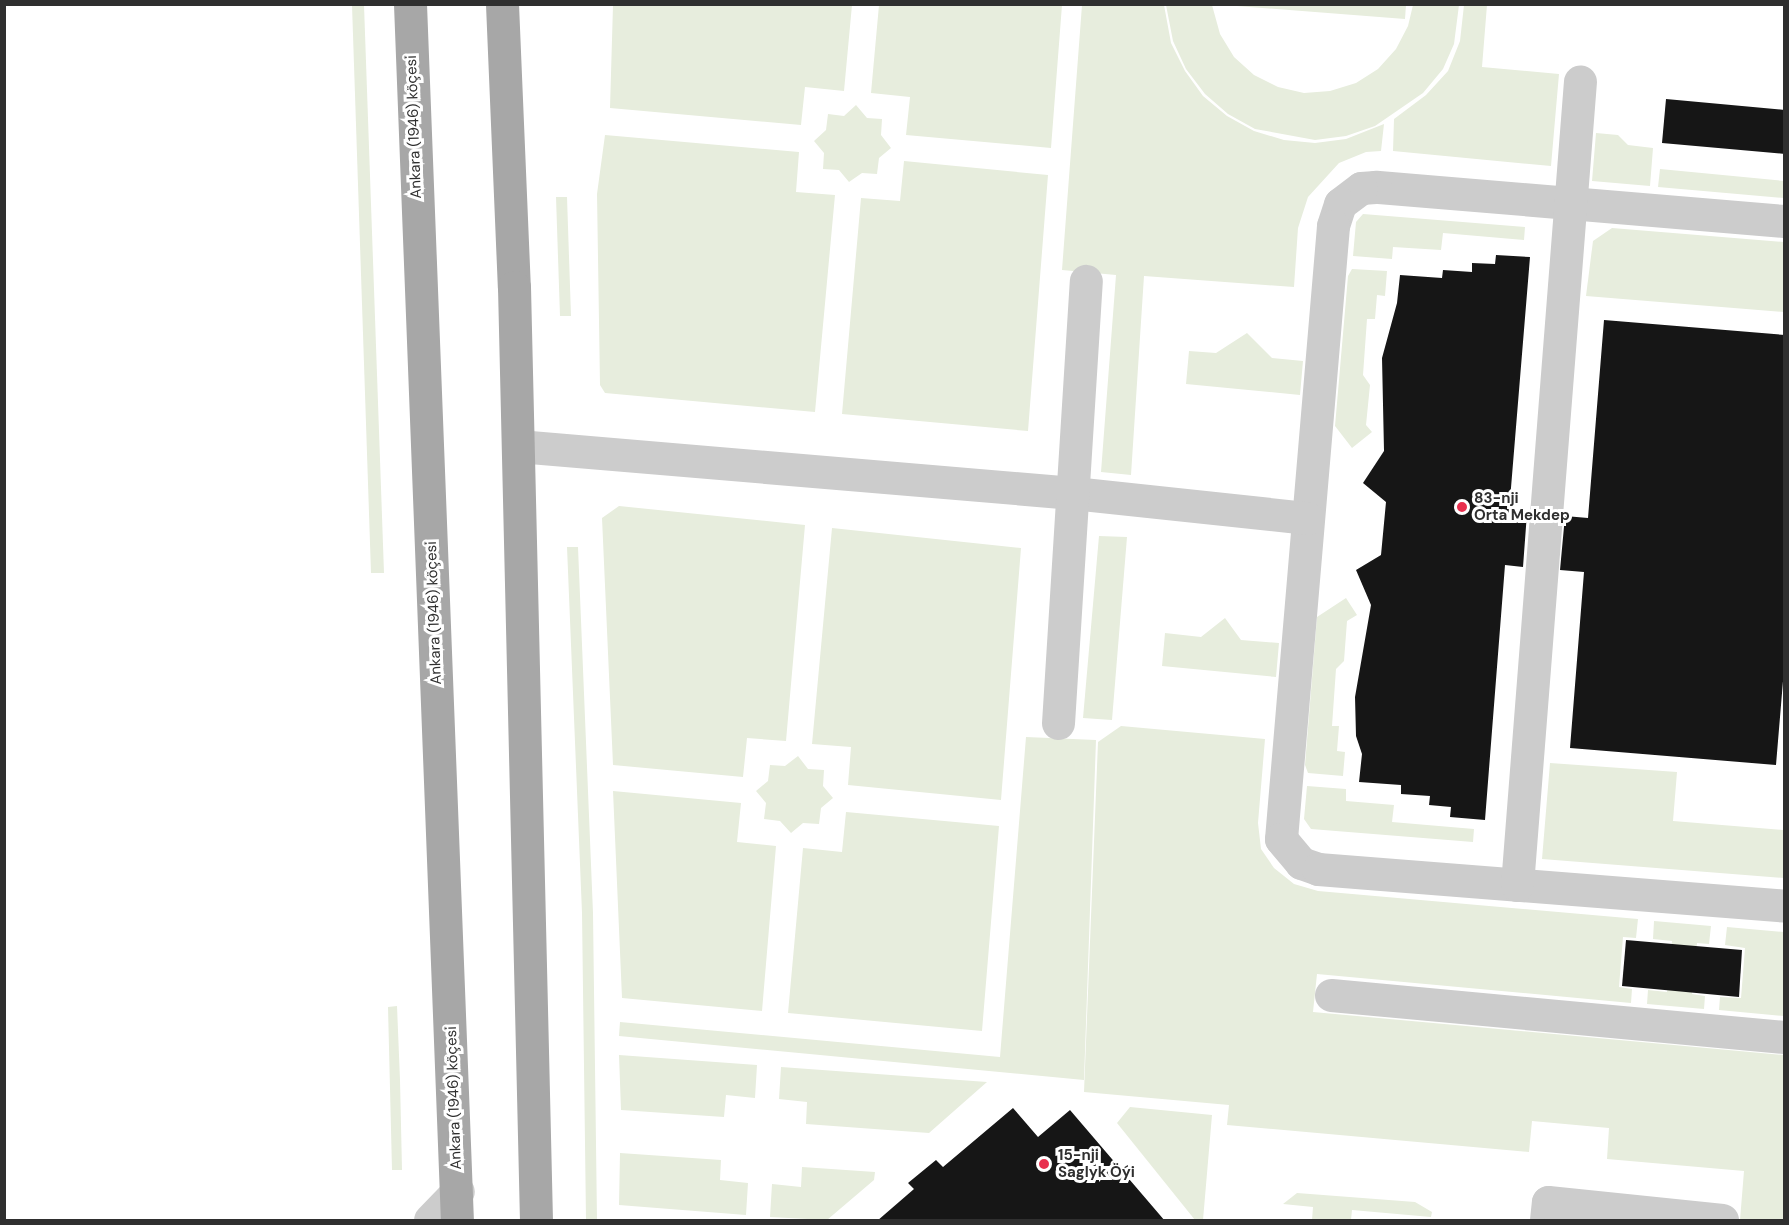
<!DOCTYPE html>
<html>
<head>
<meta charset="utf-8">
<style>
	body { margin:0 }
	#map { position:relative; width:1789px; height:1225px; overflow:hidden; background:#fff; font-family:"DM Sans",sans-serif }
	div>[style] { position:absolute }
	.green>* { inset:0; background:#e7eddd }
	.building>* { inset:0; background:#161616 }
	.minor>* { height:33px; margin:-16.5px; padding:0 16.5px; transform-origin:16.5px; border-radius:16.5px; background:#ccc }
	.major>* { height:33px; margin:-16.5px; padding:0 16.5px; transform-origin:16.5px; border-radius:16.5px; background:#a7a7a7 }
	.dots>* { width:16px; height:16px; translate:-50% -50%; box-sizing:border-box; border:3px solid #fff; border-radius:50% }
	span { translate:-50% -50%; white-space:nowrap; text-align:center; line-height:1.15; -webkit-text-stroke:6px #fff; paint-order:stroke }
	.street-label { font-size:15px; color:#2f2f2f }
	.poi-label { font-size:15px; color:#2f2f2f; font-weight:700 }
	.left { translate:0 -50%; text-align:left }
	.frame { position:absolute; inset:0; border:6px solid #2f2f2f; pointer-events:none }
</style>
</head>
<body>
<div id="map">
	<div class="green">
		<div style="clip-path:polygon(352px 5px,364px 5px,384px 573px,371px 573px)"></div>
		<div style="clip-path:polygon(613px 5px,852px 5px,844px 91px,805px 87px,801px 125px,610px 108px)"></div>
		<div style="clip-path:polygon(879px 5px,1062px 5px,1051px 148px,906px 135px,910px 97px,871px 93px)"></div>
		<div style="clip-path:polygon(1082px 5px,1164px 5px,1171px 43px,1185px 71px,1203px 96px,1227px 116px,1254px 131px,1284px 140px,1315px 143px,1346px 139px,1384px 124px,1381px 151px,1366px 152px,1339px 163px,1308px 197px,1298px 228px,1294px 287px,1144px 276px,1131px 475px,1101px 472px,1116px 275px,1062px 270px)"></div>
		<div style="clip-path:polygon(1166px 5px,1212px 5px,1220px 34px,1234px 57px,1254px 75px,1278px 87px,1304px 93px,1330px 91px,1356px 83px,1378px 69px,1396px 49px,1408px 26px,1413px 5px,1459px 5px,1454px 44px,1443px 69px,1423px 93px,1375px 126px,1346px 136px,1315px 140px,1255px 129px,1228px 114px,1205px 94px,1186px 69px,1173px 41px)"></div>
		<div style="clip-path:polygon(1224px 5px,1406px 5px,1405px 19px)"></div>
		<div style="clip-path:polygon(1464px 5px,1487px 5px,1482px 67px,1559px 74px,1551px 166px,1393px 151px,1394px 119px,1426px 95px,1448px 71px,1460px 41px)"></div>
		<div style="clip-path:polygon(856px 105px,867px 118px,882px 119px,881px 135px,891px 148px,879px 158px,877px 174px,862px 173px,849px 182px,839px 170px,823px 169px,824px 153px,814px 141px,826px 130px,828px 114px,844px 116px)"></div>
		<div style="clip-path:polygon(1596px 133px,1618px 135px,1628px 145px,1653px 148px,1650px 186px,1592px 181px)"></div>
		<div style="clip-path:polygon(605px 135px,799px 152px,796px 192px,835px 195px,815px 412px,605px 393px,600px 385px,597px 194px)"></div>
		<div style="clip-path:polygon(904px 161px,1048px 175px,1028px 431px,842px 414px,861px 198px,900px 201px)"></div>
		<div style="clip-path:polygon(1660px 169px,1784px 181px,1784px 198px,1658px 187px)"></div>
		<div style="clip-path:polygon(556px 197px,567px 197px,571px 316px,560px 316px)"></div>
		<div style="clip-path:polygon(1363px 214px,1525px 227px,1524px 240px,1443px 233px,1441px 250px,1393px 247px,1392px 259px,1353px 256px,1356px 222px)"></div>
		<div style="clip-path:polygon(1612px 228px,1784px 242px,1784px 312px,1586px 296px,1593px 241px)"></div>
		<div style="clip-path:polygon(1352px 269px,1387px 271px,1385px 296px,1377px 295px,1375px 319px,1367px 319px,1363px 375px,1370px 385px,1366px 425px,1372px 432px,1352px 448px,1335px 426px,1348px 276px)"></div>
		<div style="clip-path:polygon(1247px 333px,1272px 358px,1303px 361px,1300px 395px,1186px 384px,1189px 351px,1216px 353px)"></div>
		<div style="clip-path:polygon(619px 506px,805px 525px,786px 741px,747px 738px,743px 777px,613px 765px,602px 518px)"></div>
		<div style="clip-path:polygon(832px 528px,1021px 548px,1001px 800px,848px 785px,851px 747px,812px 744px)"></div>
		<div style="clip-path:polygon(1099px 536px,1127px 537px,1112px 720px,1083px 718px)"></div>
		<div style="clip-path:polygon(567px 547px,578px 547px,593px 913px,597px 1220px,586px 1220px,582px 913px)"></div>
		<div style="clip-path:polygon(1346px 598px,1357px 615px,1347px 621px,1344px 661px,1336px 669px,1332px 726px,1339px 726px,1337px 751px,1345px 752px,1343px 776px,1308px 773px,1305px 765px,1317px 617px)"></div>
		<div style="clip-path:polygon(1225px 618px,1241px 640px,1279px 643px,1276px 677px,1162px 666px,1165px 633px,1201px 637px)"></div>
		<div style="clip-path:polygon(1121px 726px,1265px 739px,1258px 823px,1261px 849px,1274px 868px,1294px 884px,1318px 891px,1638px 919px,1636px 938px,1623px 937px,1619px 987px,1632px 989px,1631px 1003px,1317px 974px,1313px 1012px,1784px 1055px,1784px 1220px,1740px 1220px,1744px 1171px,1607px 1159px,1609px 1128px,1532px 1121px,1529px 1152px,1227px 1125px,1229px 1105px,1084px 1092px,1098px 742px)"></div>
		<div style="clip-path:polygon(1026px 737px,1096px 740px,1084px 1080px,619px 1036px,620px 1022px,1000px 1057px)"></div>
		<div style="clip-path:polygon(798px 756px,808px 769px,824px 770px,823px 786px,833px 798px,821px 808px,819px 824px,803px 823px,791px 833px,780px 821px,764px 819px,766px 803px,756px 791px,768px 781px,770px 765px,785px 766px)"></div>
		<div style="clip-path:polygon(1550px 763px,1677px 772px,1673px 821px,1783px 830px,1784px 810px,1784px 878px,1542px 859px)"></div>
		<div style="clip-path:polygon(1307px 786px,1346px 789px,1346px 801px,1394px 805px,1392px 822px,1474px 829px,1473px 842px,1311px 829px,1304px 819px)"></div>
		<div style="clip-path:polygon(613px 791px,741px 803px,737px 842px,776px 846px,762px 1011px,622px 998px)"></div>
		<div style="clip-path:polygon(846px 812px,999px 826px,982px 1031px,788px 1013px,803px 848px,842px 852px)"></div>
		<div style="clip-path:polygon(1654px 921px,1711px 926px,1709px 944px,1697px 943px,1692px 994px,1705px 996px,1704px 1009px,1647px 1004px,1648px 990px,1667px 992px,1672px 941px,1653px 939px)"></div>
		<div style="clip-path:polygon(1727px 927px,1784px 932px,1784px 1016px,1719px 1010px,1720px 997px,1741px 998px,1745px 948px,1725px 945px)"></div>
		<div style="clip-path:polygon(397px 1006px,400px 1080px,402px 1170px,392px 1170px,388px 1007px)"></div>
		<div style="clip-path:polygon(619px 1055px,757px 1065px,755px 1098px,726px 1095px,724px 1117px,621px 1110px)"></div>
		<div style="clip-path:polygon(781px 1067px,987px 1082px,929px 1133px,806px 1124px,807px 1102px,779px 1099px)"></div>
		<div style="clip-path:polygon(1130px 1107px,1212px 1115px,1203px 1220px,1195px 1220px,1117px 1123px)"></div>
		<div style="clip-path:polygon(620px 1153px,721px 1160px,720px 1180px,748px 1183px,746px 1215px,619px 1205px)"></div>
		<div style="clip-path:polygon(802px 1167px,875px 1172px,874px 1180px,827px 1220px,770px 1217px,772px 1184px,801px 1187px)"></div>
		<div style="clip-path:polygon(1297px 1193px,1415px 1202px,1432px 1212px,1431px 1217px,1352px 1210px,1351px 1220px,1312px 1220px,1313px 1207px,1283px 1204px)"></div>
	</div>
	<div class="building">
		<div style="clip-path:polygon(1666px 99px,1785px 110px,1785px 154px,1662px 143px)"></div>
		<div style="clip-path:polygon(1496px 255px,1530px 257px,1509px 512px,1527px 513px,1523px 567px,1505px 565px,1485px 820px,1450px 817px,1451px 807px,1429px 805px,1430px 796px,1401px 794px,1401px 785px,1359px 782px,1362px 754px,1356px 736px,1355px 697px,1371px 605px,1356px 570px,1381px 555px,1386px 502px,1363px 483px,1384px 451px,1382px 358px,1397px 303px,1400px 275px,1442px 278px,1443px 270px,1472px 272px,1472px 263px,1495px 264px)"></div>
		<div style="clip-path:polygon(1604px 320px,1785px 335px,1785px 657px,1776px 765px,1570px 748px,1584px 572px,1560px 570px,1565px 516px,1588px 518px)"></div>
		<div style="clip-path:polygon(1626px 940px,1742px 950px,1739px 997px,1622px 986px)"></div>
		<div style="clip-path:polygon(1013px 1108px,1038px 1137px,1070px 1110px,1165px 1221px,877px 1221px,914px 1189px,908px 1183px,936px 1160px,943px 1167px)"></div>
	</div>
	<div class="minor">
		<div style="left:1784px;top:221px;width:410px;rotate:-175.2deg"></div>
		<div style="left:1375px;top:187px;width:14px;rotate:176deg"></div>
		<div style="left:1361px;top:188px;width:26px;rotate:143deg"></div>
		<div style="left:1340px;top:204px;width:23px;rotate:108deg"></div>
		<div style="left:1333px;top:226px;width:615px;rotate:94.85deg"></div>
		<div style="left:1281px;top:839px;width:31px;rotate:50deg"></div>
		<div style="left:1301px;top:863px;width:18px;rotate:19deg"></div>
		<div style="left:1318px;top:869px;width:467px;rotate:4.5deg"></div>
		<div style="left:518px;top:446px;width:557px;rotate:4.84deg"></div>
		<div style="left:1073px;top:493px;width:236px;rotate:6.1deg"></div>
		<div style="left:1058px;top:723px;width:443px;rotate:-86.4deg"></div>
		<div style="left:1517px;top:885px;width:806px;rotate:-85.52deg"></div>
		<div style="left:1331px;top:995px;width:455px;rotate:5.3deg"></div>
		<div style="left:430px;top:1220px;width:40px;rotate:-46deg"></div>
		<div style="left:1546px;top:1220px;width:18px;rotate:-84deg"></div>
		<div style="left:1548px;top:1202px;width:175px;rotate:5.9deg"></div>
	</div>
	<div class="major">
		<div style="left:410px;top:4px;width:1217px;rotate:87.79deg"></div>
		<div style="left:502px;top:4px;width:283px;rotate:87.6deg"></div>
		<div style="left:514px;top:287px;width:933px;rotate:88.65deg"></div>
	</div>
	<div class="dots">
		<div style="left:1462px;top:507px;background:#e82f4e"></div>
		<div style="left:1044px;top:1164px;background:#e82f4e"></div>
	</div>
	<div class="street-label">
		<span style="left:414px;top:127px;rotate:-92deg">Ankara (1946) köçesi</span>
		<span style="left:434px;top:613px;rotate:-92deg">Ankara (1946) köçesi</span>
		<span style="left:454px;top:1098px;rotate:-92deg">Ankara (1946) köçesi</span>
	</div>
	<div class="poi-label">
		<span class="left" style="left:1474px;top:507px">83-nji<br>Orta Mekdep</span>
		<span class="left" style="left:1058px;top:1164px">15-nji<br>Saglyk Öýi</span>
	</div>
	<div class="frame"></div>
</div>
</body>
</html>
